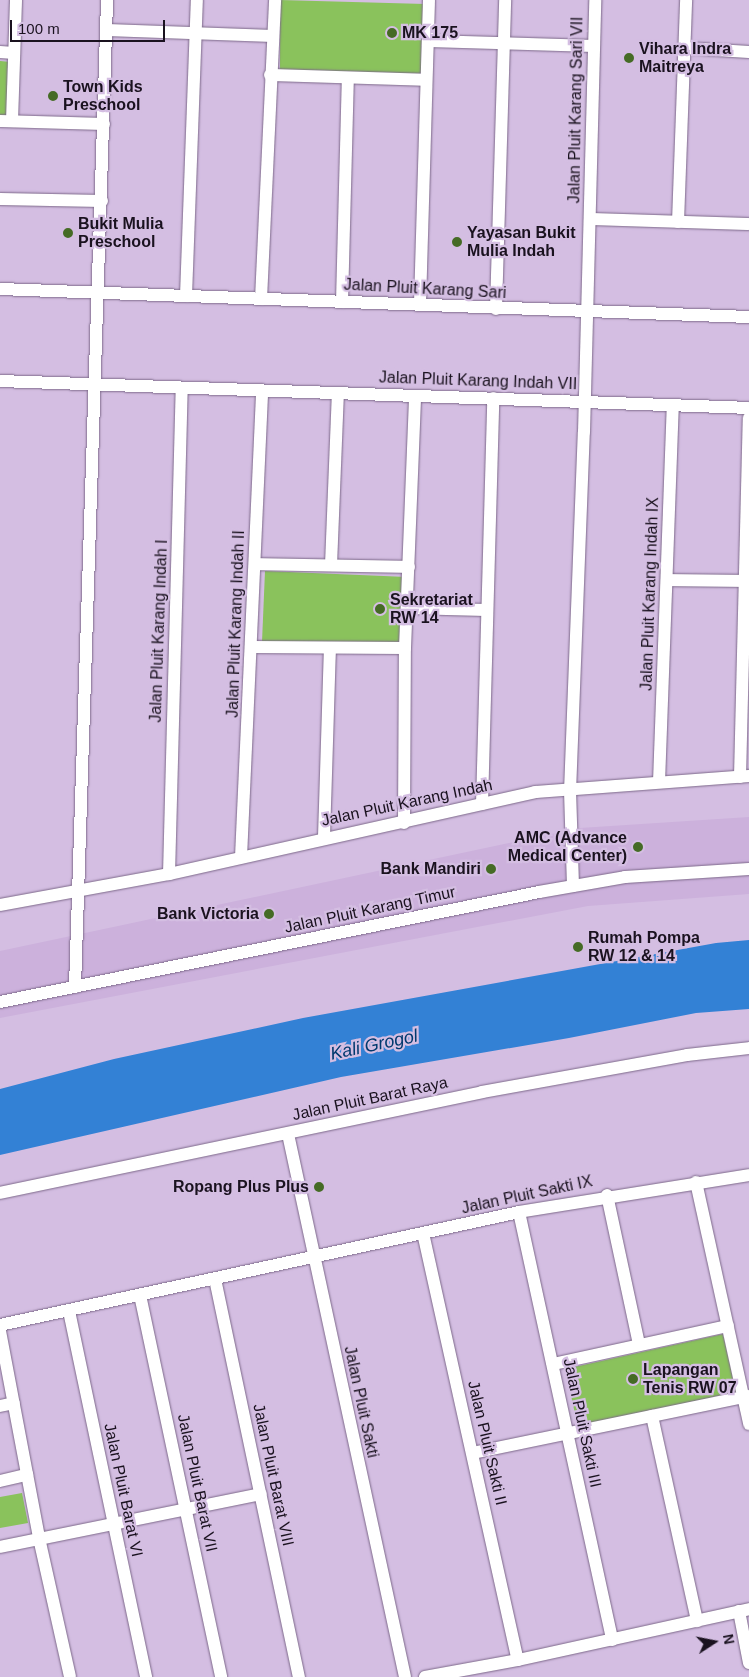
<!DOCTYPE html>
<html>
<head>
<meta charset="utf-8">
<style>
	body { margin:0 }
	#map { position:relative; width:749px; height:1677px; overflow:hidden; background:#d4bee2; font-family:Helvetica,sans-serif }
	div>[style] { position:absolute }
	.built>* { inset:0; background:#ccb1dc }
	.green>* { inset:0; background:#8ac25c }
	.water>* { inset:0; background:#3381d5 }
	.roads { filter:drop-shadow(0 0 1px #7d698a) drop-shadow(0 0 1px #7d698a) }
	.minor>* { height:12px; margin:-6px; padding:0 6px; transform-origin:6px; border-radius:6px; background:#fff }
	.dots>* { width:14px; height:14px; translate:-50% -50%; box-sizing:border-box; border:2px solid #d4bee2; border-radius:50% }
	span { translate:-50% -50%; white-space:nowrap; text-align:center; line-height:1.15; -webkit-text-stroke:4.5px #d4bee2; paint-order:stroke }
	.poi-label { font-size:16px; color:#1a121f; font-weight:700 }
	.left { translate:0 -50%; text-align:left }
	.right { translate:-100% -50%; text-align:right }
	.street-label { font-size:16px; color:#1a121f }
	.water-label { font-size:18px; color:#00396e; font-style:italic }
	.north { position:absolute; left:689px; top:1617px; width:50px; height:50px; -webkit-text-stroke:4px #d4bee2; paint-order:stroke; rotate:79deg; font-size:14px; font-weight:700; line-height:20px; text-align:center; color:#1a121f }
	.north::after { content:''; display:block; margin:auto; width:18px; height:22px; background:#1a121f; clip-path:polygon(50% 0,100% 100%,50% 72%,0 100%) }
	.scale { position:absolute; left:10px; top:20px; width:155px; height:22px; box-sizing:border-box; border:2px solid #1a121f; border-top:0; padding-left:6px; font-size:15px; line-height:18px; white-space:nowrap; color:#1a121f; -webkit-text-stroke:4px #d4bee2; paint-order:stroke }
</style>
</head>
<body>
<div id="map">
	<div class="built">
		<div style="clip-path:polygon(749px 817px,749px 894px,588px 906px,0 1018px,0 951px,580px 828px)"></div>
	</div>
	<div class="green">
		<div style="clip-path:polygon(280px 0,425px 4px,422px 76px,280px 71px)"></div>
		<div style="clip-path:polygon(0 61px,11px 62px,8px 119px,0 119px)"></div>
		<div style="clip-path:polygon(265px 571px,407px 577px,404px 648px,262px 642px)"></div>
		<div style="clip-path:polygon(723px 1334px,736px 1392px,578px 1427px,565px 1369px)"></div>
		<div style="clip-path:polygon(22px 1493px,28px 1523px,0 1528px,0 1497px)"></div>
	</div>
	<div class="water">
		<div style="clip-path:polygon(749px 940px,749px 1009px,696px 1013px,569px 1038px,341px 1077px,0 1155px,0 1089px,114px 1059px,303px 1018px,716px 943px)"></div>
	</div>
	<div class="roads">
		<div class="minor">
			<div style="left:107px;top:30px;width:166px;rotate:2.1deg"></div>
			<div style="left:429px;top:41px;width:165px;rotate:1.7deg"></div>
			<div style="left:685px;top:48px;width:64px;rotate:3.6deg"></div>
			<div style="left:0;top:52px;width:14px;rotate:4deg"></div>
			<div style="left:270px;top:75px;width:156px;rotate:1.8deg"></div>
			<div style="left:0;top:121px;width:104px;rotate:1.7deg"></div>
			<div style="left:12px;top:121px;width:121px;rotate:-88.1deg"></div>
			<div style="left:0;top:199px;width:102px;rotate:1.1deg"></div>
			<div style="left:590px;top:219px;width:159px;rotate:1.8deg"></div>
			<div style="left:678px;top:222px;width:222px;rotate:-87.9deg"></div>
			<div style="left:0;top:289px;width:750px;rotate:2.14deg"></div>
			<div style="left:186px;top:296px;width:296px;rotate:-87.9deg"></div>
			<div style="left:261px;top:299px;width:299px;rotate:-87.3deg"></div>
			<div style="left:342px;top:302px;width:224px;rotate:-88.5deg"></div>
			<div style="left:420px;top:303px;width:303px;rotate:-88.3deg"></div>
			<div style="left:496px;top:309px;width:309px;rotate:-88.3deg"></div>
			<div style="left:0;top:381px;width:749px;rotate:2.06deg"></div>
			<div style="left:255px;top:564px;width:154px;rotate:1.1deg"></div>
			<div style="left:331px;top:565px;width:172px;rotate:-87.7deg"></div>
			<div style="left:667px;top:580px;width:77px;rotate:0.7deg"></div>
			<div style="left:408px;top:608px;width:78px;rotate:1.5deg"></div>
			<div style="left:252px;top:647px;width:153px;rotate:0.4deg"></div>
			<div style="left:740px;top:777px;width:359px;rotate:-88.6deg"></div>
			<div style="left:659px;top:782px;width:376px;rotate:-87.9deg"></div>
			<div style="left:482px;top:804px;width:406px;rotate:-88.4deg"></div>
			<div style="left:404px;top:823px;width:175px;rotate:-89.7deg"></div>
			<div style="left:405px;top:648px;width:252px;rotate:-87.7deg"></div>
			<div style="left:324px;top:837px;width:188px;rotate:-88.2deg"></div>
			<div style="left:241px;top:857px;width:464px;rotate:-87.4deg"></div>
			<div style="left:169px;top:874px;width:484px;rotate:-88.5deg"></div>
			<div style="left:573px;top:886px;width:94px;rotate:-91.8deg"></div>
			<div style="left:570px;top:792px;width:360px;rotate:-87.8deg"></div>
			<div style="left:584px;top:432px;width:432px;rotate:-88.5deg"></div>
			<div style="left:0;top:905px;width:172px;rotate:-10.4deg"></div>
			<div style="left:169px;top:874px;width:375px;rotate:-12.6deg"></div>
			<div style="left:535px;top:792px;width:215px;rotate:-4.3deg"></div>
			<div style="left:75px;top:987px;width:988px;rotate:-88.14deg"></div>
			<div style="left:0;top:1002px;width:550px;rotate:-11.53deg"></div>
			<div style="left:539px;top:892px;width:87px;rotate:-9.9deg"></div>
			<div style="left:625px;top:877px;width:124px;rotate:-3.7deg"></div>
			<div style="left:288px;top:1134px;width:555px;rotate:77.84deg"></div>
			<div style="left:696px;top:1182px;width:248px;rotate:77.6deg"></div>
			<div style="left:0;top:1193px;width:492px;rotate:-11.8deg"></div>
			<div style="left:482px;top:1092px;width:208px;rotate:-10.2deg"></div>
			<div style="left:687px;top:1055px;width:62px;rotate:-6.4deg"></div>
			<div style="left:607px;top:1195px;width:152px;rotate:77.9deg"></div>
			<div style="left:519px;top:1212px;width:438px;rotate:77.7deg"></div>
			<div style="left:423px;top:1233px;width:437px;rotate:77.5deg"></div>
			<div style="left:215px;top:1279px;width:407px;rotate:78.1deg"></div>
			<div style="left:140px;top:1295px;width:390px;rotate:78deg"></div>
			<div style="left:69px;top:1311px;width:374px;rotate:78.1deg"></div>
			<div style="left:0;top:1325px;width:531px;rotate:-12.28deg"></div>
			<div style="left:519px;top:1212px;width:233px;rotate:-9.1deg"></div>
			<div style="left:0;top:1331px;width:211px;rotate:79.3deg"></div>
			<div style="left:39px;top:1538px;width:142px;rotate:77.4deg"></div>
			<div style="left:553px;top:1364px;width:179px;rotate:-12.3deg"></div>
			<div style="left:0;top:1406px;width:14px;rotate:-12deg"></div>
			<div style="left:652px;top:1416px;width:210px;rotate:77.6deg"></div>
			<div style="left:473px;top:1453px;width:282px;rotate:-11.7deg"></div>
			<div style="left:0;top:1481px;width:28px;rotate:-13deg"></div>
			<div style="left:0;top:1547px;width:266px;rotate:-11.5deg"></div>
			<div style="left:739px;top:1611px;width:53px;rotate:79.1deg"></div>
			<div style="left:425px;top:1677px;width:95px;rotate:-10.4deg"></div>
			<div style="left:518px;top:1660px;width:237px;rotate:-12.4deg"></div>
		</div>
	</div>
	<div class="dots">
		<div style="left:392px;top:33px;background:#456b25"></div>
		<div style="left:629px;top:58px;background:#456b25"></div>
		<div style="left:53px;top:96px;background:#456b25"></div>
		<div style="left:68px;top:233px;background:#456b25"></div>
		<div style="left:457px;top:242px;background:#456b25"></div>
		<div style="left:380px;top:609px;background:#456b25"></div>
		<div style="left:638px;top:847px;background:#456b25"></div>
		<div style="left:491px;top:869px;background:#456b25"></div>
		<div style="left:269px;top:914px;background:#456b25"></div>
		<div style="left:578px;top:947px;background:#456b25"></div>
		<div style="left:319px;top:1187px;background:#456b25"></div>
		<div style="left:633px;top:1379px;background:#456b25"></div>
	</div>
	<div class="poi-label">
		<span class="left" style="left:402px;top:33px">MK 175</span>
		<span class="left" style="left:639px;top:58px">Vihara Indra<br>Maitreya</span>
		<span class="left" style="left:63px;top:96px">Town Kids<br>Preschool</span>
		<span class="left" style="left:78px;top:233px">Bukit Mulia<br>Preschool</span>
		<span class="left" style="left:467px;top:242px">Yayasan Bukit<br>Mulia Indah</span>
		<span class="left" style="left:390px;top:609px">Sekretariat<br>RW 14</span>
		<span class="right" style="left:627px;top:847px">AMC (Advance<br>Medical Center)</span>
		<span class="right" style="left:481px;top:869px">Bank Mandiri</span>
		<span class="right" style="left:259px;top:914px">Bank Victoria</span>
		<span class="left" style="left:588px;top:947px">Rumah Pompa<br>RW 12 &amp; 14</span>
		<span class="right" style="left:309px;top:1187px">Ropang Plus Plus</span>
		<span class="left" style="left:643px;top:1379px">Lapangan<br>Tenis RW 07</span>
	</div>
	<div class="street-label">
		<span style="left:576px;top:110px;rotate:-89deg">Jalan Pluit Karang Sari VII</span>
		<span style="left:425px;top:289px;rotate:3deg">Jalan Pluit Karang Sari</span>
		<span style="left:478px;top:381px;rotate:2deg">Jalan Pluit Karang Indah VII</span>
		<span style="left:650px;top:594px;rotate:-88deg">Jalan Pluit Karang Indah IX</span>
		<span style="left:236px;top:624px;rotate:-88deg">Jalan Pluit Karang Indah II</span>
		<span style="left:159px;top:631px;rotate:-88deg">Jalan Pluit Karang Indah I</span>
		<span style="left:407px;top:803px;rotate:-12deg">Jalan Pluit Karang Indah</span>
		<span style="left:370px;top:910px;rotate:-12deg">Jalan Pluit Karang Timur</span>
		<span style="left:370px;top:1099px;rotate:-12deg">Jalan Pluit Barat Raya</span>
		<span style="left:527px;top:1195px;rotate:-12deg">Jalan Pluit Sakti IX</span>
		<span style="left:361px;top:1402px;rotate:78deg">Jalan Pluit Sakti</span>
		<span style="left:582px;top:1423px;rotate:78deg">Jalan Pluit Sakti III</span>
		<span style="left:487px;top:1443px;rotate:77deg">Jalan Pluit Sakti II</span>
		<span style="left:273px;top:1475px;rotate:78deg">Jalan Pluit Barat VIII</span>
		<span style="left:197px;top:1483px;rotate:78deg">Jalan Pluit Barat VII</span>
		<span style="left:123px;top:1490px;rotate:78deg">Jalan Pluit Barat VI</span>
	</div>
	<div class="water-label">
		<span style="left:374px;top:1045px;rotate:-12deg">Kali Grogol</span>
	</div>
	<div class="north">N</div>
	<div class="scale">100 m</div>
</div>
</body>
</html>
